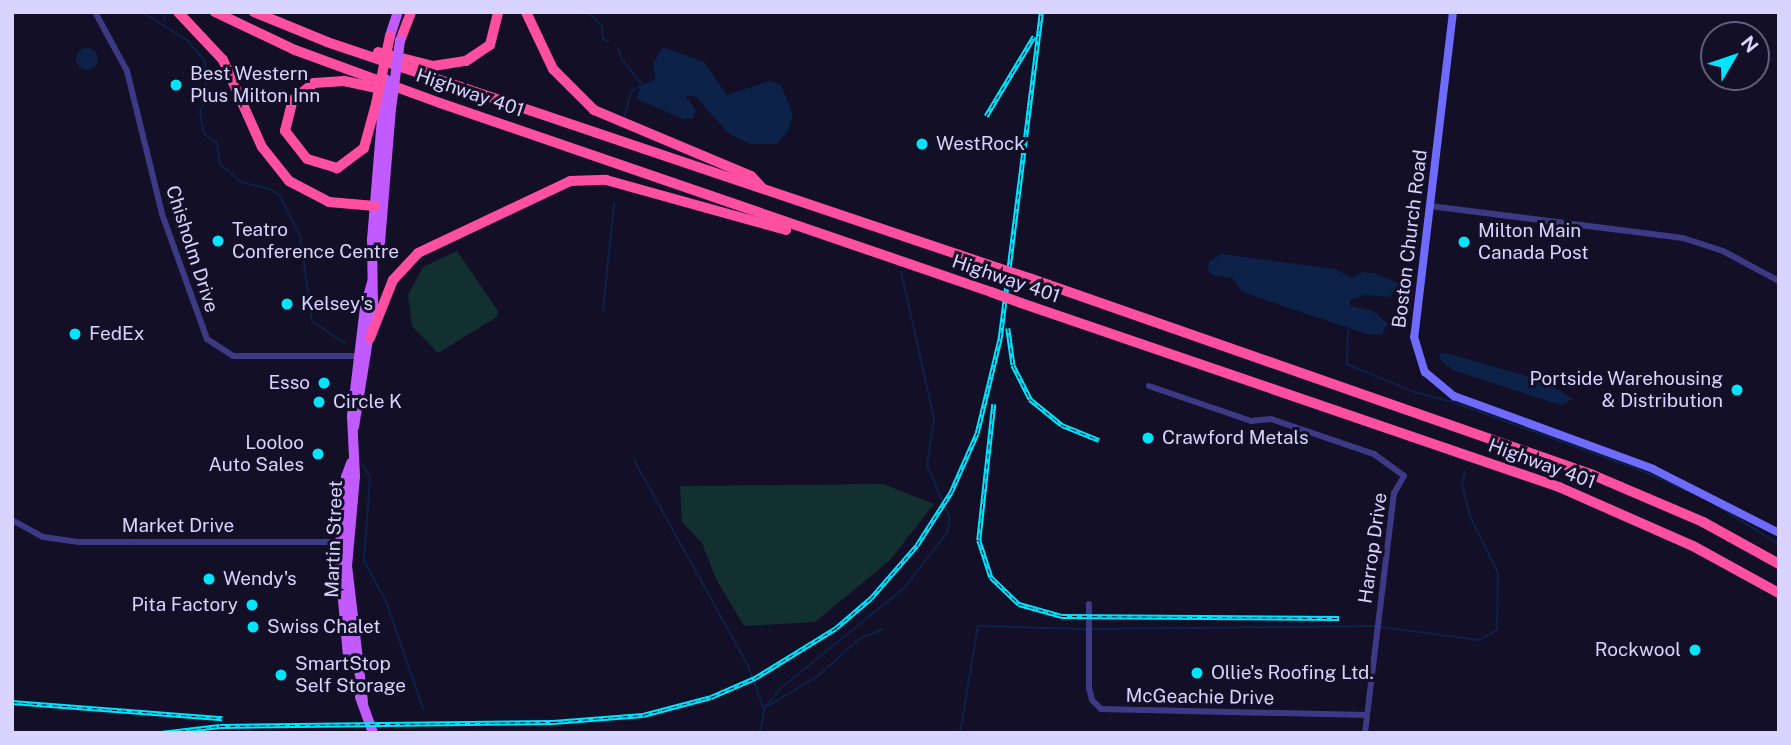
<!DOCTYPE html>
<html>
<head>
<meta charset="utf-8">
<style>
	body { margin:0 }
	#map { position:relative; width:1791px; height:745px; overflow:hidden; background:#130f26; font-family:"Public Sans",sans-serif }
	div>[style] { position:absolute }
	.green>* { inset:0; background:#12302f }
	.water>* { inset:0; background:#0c2248 }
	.round { border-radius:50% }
	.stream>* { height:2px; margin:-1px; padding:0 1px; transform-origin:1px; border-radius:1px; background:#0c2248 }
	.street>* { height:6px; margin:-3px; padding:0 3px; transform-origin:3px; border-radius:3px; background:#3d3a85 }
	.secondary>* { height:8px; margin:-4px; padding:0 4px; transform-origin:4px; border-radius:4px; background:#6f6bff }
	.primary>* { height:10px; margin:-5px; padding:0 5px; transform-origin:5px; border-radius:5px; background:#c25bff }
	.highway>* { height:10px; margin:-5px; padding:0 5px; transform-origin:5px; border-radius:5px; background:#ff4fa3 }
	.rail>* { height:4.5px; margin-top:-2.25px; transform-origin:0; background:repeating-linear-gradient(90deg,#130f26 0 5px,#00e5ff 0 10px); box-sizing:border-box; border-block:2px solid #00e5ff }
	.primary-bridge>* { height:10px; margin:-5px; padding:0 5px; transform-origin:5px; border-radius:5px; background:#c25bff }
	.highway-bridge>* { height:10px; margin:-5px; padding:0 5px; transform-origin:5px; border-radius:5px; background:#ff4fa3 }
	.dots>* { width:19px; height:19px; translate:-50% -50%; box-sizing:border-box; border:4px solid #130f26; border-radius:50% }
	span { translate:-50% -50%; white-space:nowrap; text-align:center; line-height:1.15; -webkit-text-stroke:6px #130f26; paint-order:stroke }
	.poi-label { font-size:19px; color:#d9d4ff }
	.left { translate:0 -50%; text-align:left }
	.right { translate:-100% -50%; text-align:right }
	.street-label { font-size:19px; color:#d9d4ff }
	.frame { position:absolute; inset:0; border:14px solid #d9d4ff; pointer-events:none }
	.north { position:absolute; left:1700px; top:21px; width:70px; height:70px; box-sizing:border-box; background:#130f26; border:2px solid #625e7d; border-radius:50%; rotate:51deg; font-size:19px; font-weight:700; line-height:28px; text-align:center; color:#d9d4ff }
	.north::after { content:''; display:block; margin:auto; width:24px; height:32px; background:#00e5ff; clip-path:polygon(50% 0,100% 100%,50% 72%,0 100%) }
</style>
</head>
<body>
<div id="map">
	<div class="green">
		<div style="clip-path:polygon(457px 251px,498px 311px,497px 317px,438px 353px,412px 326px,408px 295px,423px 267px)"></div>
		<div style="clip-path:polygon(883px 484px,934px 504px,889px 561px,815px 622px,744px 626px,716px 579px,702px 543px,682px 522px,680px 486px)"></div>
	</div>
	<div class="water">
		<div style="clip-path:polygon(663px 47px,704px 62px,727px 95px,769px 81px,781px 85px,793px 114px,788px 131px,777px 144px,750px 144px,729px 134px,695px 96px,686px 96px,696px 111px,693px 118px,683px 119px,637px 99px,640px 86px,656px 79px,653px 63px)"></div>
		<div class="round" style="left:76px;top:48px;width:22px;height:22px"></div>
		<div style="clip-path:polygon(1221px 254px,1335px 269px,1352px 278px,1363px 272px,1374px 273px,1402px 285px,1389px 297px,1366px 295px,1350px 300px,1350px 306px,1373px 311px,1388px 324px,1381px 335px,1367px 334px,1262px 299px,1242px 291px,1232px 278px,1212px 275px,1208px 271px,1209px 262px)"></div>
		<div style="clip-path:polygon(1446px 353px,1543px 381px,1573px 399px,1561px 405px,1455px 371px,1441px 361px,1439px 354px)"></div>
	</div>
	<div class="stream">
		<div style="left:142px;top:12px;width:53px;rotate:31.9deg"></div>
		<div style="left:187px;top:40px;width:28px;rotate:49deg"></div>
		<div style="left:205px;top:61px;width:36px;rotate:87deg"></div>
		<div style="left:207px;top:97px;width:17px;rotate:115deg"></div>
		<div style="left:200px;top:112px;width:22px;rotate:80deg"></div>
		<div style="left:204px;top:134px;width:16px;rotate:35deg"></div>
		<div style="left:217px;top:143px;width:21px;rotate:82deg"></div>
		<div style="left:220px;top:164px;width:28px;rotate:41deg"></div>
		<div style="left:241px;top:182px;width:30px;rotate:14deg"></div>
		<div style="left:270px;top:189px;width:12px;rotate:35deg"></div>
		<div style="left:280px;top:196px;width:45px;rotate:63.4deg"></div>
		<div style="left:300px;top:236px;width:86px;rotate:82deg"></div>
		<div style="left:312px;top:321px;width:40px;rotate:34deg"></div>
		<div style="left:587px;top:12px;width:21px;rotate:43deg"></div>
		<div style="left:602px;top:26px;width:13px;rotate:86deg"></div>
		<div style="left:603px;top:39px;width:6px;rotate:18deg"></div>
		<div style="left:164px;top:21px;width:9px;rotate:-77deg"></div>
		<div style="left:618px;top:48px;width:13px;rotate:72deg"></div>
		<div style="left:622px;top:60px;width:33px;rotate:50deg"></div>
		<div style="left:624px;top:118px;width:27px;rotate:-75deg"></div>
		<div style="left:631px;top:92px;width:11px;rotate:-34deg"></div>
		<div style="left:603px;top:311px;width:108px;rotate:-84.1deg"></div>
		<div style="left:1348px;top:331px;width:33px;rotate:92deg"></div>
		<div style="left:1347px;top:364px;width:73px;rotate:22.7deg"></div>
		<div style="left:1414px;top:392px;width:40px;rotate:14.4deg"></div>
		<div style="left:1453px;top:402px;width:204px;rotate:20deg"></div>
		<div style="left:1645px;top:472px;width:64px;rotate:24.1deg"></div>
		<div style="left:634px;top:460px;width:235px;rotate:61deg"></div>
		<div style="left:748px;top:666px;width:46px;rotate:69.6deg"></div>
		<div style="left:764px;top:709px;width:27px;rotate:-51deg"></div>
		<div style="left:781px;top:688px;width:159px;rotate:-39.1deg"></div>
		<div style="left:904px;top:588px;width:70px;rotate:-52deg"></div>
		<div style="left:947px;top:533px;width:14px;rotate:-78deg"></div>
		<div style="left:950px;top:519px;width:59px;rotate:-113.1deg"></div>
		<div style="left:927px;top:465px;width:48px;rotate:-81.5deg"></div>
		<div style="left:934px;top:418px;width:150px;rotate:-102.7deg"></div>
		<div style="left:363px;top:465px;width:14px;rotate:60deg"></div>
		<div style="left:370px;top:477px;width:84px;rotate:94.1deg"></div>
		<div style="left:364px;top:561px;width:46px;rotate:61.2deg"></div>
		<div style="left:386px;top:601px;width:114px;rotate:71.1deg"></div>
		<div style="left:1714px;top:504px;width:76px;rotate:31.6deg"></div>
		<div style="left:1381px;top:627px;width:99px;rotate:7.6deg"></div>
		<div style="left:1479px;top:640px;width:21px;rotate:-29deg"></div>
		<div style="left:1497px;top:630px;width:57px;rotate:-89deg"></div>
		<div style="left:1498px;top:573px;width:64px;rotate:-116.2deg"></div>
		<div style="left:1470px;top:516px;width:32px;rotate:-104deg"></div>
		<div style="left:1462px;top:485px;width:14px;rotate:-78deg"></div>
		<div style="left:1091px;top:629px;width:285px;rotate:-0.6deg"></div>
		<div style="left:768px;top:706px;width:58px;rotate:-31deg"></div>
		<div style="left:818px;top:676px;width:55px;rotate:-42.1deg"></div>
		<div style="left:859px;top:639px;width:25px;rotate:-23deg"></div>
		<div style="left:760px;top:733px;width:23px;rotate:-80deg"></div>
		<div style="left:960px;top:733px;width:109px;rotate:-80.5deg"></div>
		<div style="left:978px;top:626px;width:107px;rotate:1.6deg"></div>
	</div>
	<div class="street">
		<div style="left:95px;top:12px;width:67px;rotate:61.5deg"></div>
		<div style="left:127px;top:71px;width:147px;rotate:76.2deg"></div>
		<div style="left:162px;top:214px;width:133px;rotate:70.2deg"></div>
		<div style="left:207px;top:339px;width:31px;rotate:33deg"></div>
		<div style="left:233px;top:356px;width:129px"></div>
		<div style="left:1430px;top:206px;width:255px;rotate:7.2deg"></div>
		<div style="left:1683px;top:238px;width:42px;rotate:18deg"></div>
		<div style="left:1723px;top:251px;width:64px;rotate:28.2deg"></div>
		<div style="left:1149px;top:386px;width:108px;rotate:18.9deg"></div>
		<div style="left:1251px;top:421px;width:20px;rotate:-6deg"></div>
		<div style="left:1271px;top:419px;width:109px;rotate:18.8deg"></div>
		<div style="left:1374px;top:454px;width:37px;rotate:36deg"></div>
		<div style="left:1404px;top:476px;width:20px;rotate:120deg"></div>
		<div style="left:1394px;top:493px;width:242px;rotate:96.9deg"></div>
		<div style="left:12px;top:520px;width:35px;rotate:29deg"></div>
		<div style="left:43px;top:537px;width:37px;rotate:8deg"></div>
		<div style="left:80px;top:542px;width:261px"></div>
		<div style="left:1089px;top:604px;width:84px;rotate:90deg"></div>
		<div style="left:1089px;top:688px;width:12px;rotate:76deg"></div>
		<div style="left:1092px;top:700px;width:13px;rotate:45deg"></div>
		<div style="left:1101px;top:709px;width:266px;rotate:1.3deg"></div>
	</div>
	<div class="secondary">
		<div style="left:1453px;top:12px;width:327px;rotate:96.8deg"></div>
		<div style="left:1414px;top:337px;width:37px;rotate:73deg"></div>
		<div style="left:1425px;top:372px;width:38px;rotate:40deg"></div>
		<div style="left:1454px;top:396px;width:212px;rotate:20.1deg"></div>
		<div style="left:1653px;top:469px;width:141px;rotate:26.9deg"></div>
	</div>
	<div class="primary">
		<div style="left:390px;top:36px;width:25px;rotate:-72deg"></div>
		<div style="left:375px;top:246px;width:6px;rotate:-39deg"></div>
		<div style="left:380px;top:242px;width:133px;rotate:-85.3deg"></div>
		<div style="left:354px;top:427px;width:121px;rotate:-80.9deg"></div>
		<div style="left:373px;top:308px;width:68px;rotate:-90.8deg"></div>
		<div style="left:372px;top:240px;width:134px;rotate:-85.3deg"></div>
		<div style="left:348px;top:656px;width:101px;rotate:-95.1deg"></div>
		<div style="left:339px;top:555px;width:78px;rotate:-84.9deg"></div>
		<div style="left:346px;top:477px;width:15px;rotate:-70deg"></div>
		<div style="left:360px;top:697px;width:38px;rotate:70deg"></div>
		<div style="left:363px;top:702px;width:137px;rotate:-96.7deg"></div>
		<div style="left:347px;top:566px;width:90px;rotate:-84.9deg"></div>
		<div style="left:355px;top:476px;width:60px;rotate:-92.9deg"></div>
		<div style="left:352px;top:416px;width:110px;rotate:-83.2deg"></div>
		<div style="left:365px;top:307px;width:25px;rotate:-74deg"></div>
	</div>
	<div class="highway">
		<div style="left:178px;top:12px;width:66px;rotate:46.8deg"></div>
		<div style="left:223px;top:60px;width:95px;rotate:65.9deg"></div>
		<div style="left:262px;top:147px;width:43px;rotate:51.5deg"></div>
		<div style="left:289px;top:181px;width:45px;rotate:27.7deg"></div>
		<div style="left:329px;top:202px;width:46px;rotate:5deg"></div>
		<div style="left:215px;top:12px;width:89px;rotate:25.4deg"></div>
		<div style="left:295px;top:50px;width:154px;rotate:20.1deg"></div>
		<div style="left:440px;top:103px;width:583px;rotate:18.93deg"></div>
		<div style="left:254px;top:12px;width:79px;rotate:22.3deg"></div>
		<div style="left:327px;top:42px;width:708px;rotate:18.61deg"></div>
		<div style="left:526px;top:12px;width:63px;rotate:64.7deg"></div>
		<div style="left:553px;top:69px;width:58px;rotate:45deg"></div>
		<div style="left:594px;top:110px;width:170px;rotate:22.8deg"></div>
		<div style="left:751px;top:176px;width:16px;rotate:47deg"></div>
		<div style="left:400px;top:41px;width:31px;rotate:-69deg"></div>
		<div style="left:378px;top:52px;width:57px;rotate:14.3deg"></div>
		<div style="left:433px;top:66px;width:33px;rotate:-9deg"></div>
		<div style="left:466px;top:61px;width:29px;rotate:-34deg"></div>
		<div style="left:490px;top:45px;width:34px;rotate:-76deg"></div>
		<div style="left:376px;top:104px;width:46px;rotate:105.3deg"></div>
		<div style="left:364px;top:148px;width:34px;rotate:143deg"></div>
		<div style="left:337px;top:168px;width:31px;rotate:-163deg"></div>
		<div style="left:307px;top:159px;width:36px;rotate:-128deg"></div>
		<div style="left:285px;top:131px;width:32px;rotate:-76deg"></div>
		<div style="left:293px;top:100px;width:27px;rotate:-39deg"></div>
		<div style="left:314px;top:83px;width:30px;rotate:-4deg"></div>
		<div style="left:344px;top:81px;width:43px;rotate:12.1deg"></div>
		<div style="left:1029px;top:278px;width:597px;rotate:19.25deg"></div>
		<div style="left:1593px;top:475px;width:120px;rotate:23.1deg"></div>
		<div style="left:1703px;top:522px;width:87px;rotate:28.9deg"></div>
		<div style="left:1021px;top:303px;width:569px;rotate:18.88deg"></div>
		<div style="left:1559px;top:487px;width:146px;rotate:23.8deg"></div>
		<div style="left:1693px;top:546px;width:98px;rotate:28.7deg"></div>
		<div style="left:370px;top:338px;width:62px;rotate:-68.4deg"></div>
		<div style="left:393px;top:280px;width:37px;rotate:-47deg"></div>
		<div style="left:418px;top:253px;width:168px;rotate:-25.3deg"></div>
		<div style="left:570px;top:181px;width:36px;rotate:-2deg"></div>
		<div style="left:606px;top:180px;width:187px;rotate:15.5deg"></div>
	</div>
	<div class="rail">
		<div style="left:986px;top:116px;width:93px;rotate:-59deg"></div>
		<div style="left:1008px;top:328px;width:37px;rotate:82deg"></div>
		<div style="left:1013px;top:365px;width:38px;rotate:63deg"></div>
		<div style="left:1030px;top:399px;width:41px;rotate:39.1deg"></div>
		<div style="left:1062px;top:425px;width:40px;rotate:22deg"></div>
		<div style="left:994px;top:404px;width:137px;rotate:96.3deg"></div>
		<div style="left:979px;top:540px;width:39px;rotate:72deg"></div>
		<div style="left:991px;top:577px;width:39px;rotate:44deg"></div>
		<div style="left:1019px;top:604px;width:45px;rotate:15.6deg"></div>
		<div style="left:1062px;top:616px;width:277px;rotate:0.4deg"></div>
		<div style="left:12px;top:702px;width:211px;rotate:4.4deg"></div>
		<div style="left:161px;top:733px;width:59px;rotate:-6.8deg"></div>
		<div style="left:220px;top:726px;width:333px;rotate:-0.7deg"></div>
		<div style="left:553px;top:722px;width:90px;rotate:-4.4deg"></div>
		<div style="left:643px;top:715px;width:70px;rotate:-14.8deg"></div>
		<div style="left:711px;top:697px;width:48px;rotate:-23.4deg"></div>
		<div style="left:755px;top:678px;width:95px;rotate:-31.7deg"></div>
		<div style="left:836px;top:628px;width:46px;rotate:-40.6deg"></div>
		<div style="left:871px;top:598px;width:70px;rotate:-49deg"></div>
		<div style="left:917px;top:545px;width:63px;rotate:-57.3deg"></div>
		<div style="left:951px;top:492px;width:64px;rotate:-66.2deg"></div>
		<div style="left:977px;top:433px;width:98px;rotate:-76.4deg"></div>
		<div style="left:1000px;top:338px;width:329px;rotate:-82.8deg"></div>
	</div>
	<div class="primary-bridge">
		<div style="left:383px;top:106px;width:27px;rotate:-84deg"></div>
		<div style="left:391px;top:109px;width:69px;rotate:-82.5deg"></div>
	</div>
	<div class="highway-bridge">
		<div style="left:376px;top:104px;width:69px;rotate:-78.4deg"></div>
		<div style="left:998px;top:268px;width:33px;rotate:18deg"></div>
		<div style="left:991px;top:292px;width:32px;rotate:20deg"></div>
	</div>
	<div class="dots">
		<div style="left:176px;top:85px;background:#00e5ff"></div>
		<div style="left:922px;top:144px;background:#00e5ff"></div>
		<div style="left:218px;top:241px;background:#00e5ff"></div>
		<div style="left:1464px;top:242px;background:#00e5ff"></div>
		<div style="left:287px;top:304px;background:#00e5ff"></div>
		<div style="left:75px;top:334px;background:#00e5ff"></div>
		<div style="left:324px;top:383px;background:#00e5ff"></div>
		<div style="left:1737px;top:390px;background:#00e5ff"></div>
		<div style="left:319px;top:402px;background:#00e5ff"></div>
		<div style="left:1148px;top:438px;background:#00e5ff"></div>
		<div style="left:318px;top:454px;background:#00e5ff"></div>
		<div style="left:209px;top:579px;background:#00e5ff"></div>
		<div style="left:252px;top:605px;background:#00e5ff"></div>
		<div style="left:253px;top:627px;background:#00e5ff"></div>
		<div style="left:1695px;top:650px;background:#00e5ff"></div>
		<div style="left:1197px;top:673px;background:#00e5ff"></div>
		<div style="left:281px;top:675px;background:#00e5ff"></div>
	</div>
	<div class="poi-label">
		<span class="left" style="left:190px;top:85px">Best Western<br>Plus Milton Inn</span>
		<span class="left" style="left:936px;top:144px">WestRock</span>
		<span class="left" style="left:232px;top:241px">Teatro<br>Conference Centre</span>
		<span class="left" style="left:1478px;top:242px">Milton Main<br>Canada Post</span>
		<span class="left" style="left:301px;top:304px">Kelsey's</span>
		<span class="left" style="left:89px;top:334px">FedEx</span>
		<span class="right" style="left:1723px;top:390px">Portside Warehousing<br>&amp; Distribution</span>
		<span class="right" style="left:310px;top:383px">Esso</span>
		<span class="left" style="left:333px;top:402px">Circle K</span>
		<span class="left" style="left:1162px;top:438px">Crawford Metals</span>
		<span class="right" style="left:304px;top:454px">Looloo<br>Auto Sales</span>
		<span class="left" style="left:223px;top:579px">Wendy's</span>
		<span class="right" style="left:238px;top:605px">Pita Factory</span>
		<span class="left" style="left:267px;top:627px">Swiss Chalet</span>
		<span class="right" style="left:1681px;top:650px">Rockwool</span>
		<span class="left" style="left:295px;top:675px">SmartStop<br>Self Storage</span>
		<span class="left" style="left:1211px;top:673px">Ollie's Roofing Ltd.</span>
	</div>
	<div class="street-label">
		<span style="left:470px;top:93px;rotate:19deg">Highway 401</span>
		<span style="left:1410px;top:239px;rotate:-83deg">Boston Church Road</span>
		<span style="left:192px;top:249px;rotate:72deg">Chisholm Drive</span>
		<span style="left:1006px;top:279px;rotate:19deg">Highway 401</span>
		<span style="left:1542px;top:464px;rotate:20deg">Highway 401</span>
		<span style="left:178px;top:526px">Market Drive</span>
		<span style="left:334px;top:539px;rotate:-88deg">Martin Street</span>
		<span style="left:1373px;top:548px;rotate:-82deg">Harrop Drive</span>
		<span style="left:1200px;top:697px;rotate:1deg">McGeachie Drive</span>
	</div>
	<div class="frame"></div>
	<div class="north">N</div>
</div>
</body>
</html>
